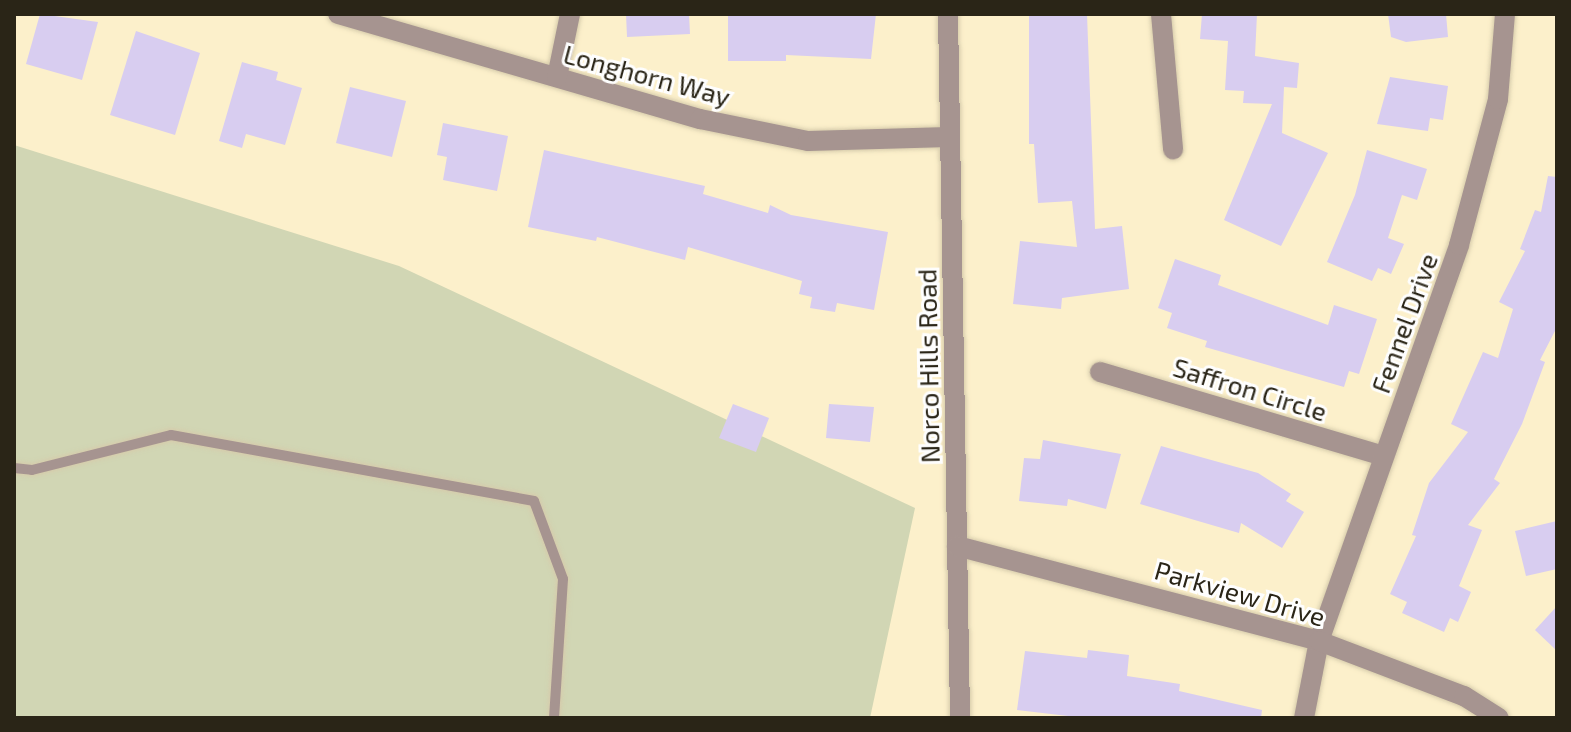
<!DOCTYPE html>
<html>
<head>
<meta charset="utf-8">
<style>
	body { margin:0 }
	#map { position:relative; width:1571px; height:732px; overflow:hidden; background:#fcf0cb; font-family:"Exo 2",sans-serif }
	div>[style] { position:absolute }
	.green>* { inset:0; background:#d1d6b4 }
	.building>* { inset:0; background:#d8cdf0 }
	.roads { filter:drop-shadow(0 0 2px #d6cbab) drop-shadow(0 0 2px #d6cbab) }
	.service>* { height:10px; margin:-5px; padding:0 5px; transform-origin:5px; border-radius:5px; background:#a69490 }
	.minor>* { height:20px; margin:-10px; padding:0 10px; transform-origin:10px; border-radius:10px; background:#a69490 }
	.tertiary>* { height:20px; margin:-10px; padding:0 10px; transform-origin:10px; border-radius:10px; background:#a69490 }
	span { translate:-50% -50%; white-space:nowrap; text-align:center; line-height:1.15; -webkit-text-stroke:6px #fefefe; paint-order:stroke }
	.street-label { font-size:26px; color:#2a2517 }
	.frame { position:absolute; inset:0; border:16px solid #2a2517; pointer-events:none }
</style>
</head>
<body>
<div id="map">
	<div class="green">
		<div style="clip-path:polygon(14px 145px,399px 266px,915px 508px,870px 718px,14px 718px)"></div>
	</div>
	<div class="building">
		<div style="clip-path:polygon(40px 14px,98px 22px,82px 80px,26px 64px)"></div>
		<div style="clip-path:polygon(626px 14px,689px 14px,690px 34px,627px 37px)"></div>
		<div style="clip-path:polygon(728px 14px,876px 14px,871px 59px,786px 55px,786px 61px,728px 61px)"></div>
		<div style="clip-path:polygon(1029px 14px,1087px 14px,1095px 229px,1122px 226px,1129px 289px,1062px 298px,1061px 309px,1013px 304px,1020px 241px,1077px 247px,1072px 201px,1038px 203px,1034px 144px,1029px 144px)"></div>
		<div style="clip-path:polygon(1202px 14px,1257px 14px,1255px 56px,1299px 63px,1297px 88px,1284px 87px,1282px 133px,1328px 153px,1281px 246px,1224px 220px,1272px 104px,1243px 103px,1244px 91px,1225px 90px,1228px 41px,1200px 39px)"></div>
		<div style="clip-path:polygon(1388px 14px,1446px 14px,1448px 37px,1406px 42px,1391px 37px)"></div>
		<div style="clip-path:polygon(136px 31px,200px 53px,175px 135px,110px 115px)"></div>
		<div style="clip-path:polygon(242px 62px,278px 72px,276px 80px,302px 88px,285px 145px,246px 134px,242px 148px,219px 141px)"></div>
		<div style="clip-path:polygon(1390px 77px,1448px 86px,1443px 120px,1430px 118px,1428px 131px,1377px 124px)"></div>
		<div style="clip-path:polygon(350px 87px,406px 101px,392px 157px,336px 143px)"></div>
		<div style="clip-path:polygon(443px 123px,508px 136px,497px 191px,443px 180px,447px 157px,437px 155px)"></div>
		<div style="clip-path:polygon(544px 150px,705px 186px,703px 194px,768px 213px,770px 205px,791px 215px,888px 232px,874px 310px,837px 303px,835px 312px,810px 308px,812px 297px,799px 294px,802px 281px,688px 247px,685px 260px,597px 237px,596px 241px,528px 227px)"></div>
		<div style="clip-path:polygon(1367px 150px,1427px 169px,1417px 200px,1402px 195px,1388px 238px,1404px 244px,1391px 274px,1378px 268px,1372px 281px,1327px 262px,1355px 195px)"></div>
		<div style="clip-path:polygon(1548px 176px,1557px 177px,1557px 327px,1540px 360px,1545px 362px,1522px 424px,1494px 479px,1500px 483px,1468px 525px,1482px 530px,1459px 586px,1471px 592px,1458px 622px,1450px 618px,1444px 632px,1402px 613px,1407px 602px,1390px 594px,1416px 536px,1412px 535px,1429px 483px,1468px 432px,1451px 424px,1483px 352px,1498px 358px,1513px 309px,1499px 302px,1525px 251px,1520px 249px,1535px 210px,1541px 212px)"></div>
		<div style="clip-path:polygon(1175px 259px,1221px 275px,1218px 285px,1328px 325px,1334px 305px,1377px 319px,1359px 374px,1349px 371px,1344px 387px,1205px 347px,1207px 341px,1167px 328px,1172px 313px,1158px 308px)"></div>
		<div style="clip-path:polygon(733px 404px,769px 418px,756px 452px,719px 438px)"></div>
		<div style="clip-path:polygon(829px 404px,874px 407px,870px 442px,826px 438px)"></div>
		<div style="clip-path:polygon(1043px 440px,1121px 454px,1106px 509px,1068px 499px,1067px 506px,1019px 501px,1024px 458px,1040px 459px)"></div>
		<div style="clip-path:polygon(1161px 446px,1258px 473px,1291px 494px,1286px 501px,1304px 512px,1282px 548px,1241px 523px,1239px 533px,1140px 504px)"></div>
		<div style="clip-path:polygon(1557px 521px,1557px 569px,1526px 576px,1515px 531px)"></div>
		<div style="clip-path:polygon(1557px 606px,1557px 651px,1535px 630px)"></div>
		<div style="clip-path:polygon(1088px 650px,1129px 655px,1127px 676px,1180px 684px,1179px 691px,1262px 710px,1261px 718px,1085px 718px,1017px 710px,1025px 651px,1087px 658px)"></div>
	</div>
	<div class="roads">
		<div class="service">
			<div style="left:14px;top:468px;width:18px;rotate:6deg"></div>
			<div style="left:32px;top:470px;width:143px;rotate:-14.1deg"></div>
			<div style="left:171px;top:435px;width:369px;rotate:10.3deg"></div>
			<div style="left:534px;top:501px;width:83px;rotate:69.6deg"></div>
			<div style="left:563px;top:579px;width:139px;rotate:93.7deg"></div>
		</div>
		<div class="minor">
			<div style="left:338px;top:14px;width:377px;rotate:16.2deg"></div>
			<div style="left:700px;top:119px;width:110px;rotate:11.5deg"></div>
			<div style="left:808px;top:141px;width:141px;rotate:-1.6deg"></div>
			<div style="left:1161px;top:14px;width:136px;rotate:84.9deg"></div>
			<div style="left:557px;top:77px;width:64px;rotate:-78.3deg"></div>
			<div style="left:1100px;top:372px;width:296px;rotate:16.5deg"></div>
			<div style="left:1304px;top:718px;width:78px;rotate:-79deg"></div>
			<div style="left:1319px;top:641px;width:420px;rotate:-70.5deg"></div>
			<div style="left:1459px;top:245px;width:151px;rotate:-75deg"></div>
			<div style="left:1498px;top:99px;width:85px;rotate:-85.3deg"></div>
		</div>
		<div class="tertiary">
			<div style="left:948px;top:14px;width:704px;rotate:89.02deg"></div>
			<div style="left:957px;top:546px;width:374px;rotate:14.7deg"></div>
			<div style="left:1319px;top:641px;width:155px;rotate:20.8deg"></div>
			<div style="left:1464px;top:696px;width:41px;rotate:32.2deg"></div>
		</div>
	</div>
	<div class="street-label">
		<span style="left:647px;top:75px;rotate:15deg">Longhorn Way</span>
		<span style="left:1404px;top:323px;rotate:-70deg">Fennel Drive</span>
		<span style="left:928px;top:366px;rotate:-91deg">Norco Hills Road</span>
		<span style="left:1250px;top:389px;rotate:17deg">Saffron Circle</span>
		<span style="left:1240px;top:593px;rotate:16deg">Parkview Drive</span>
	</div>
	<div class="frame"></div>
</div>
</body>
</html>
